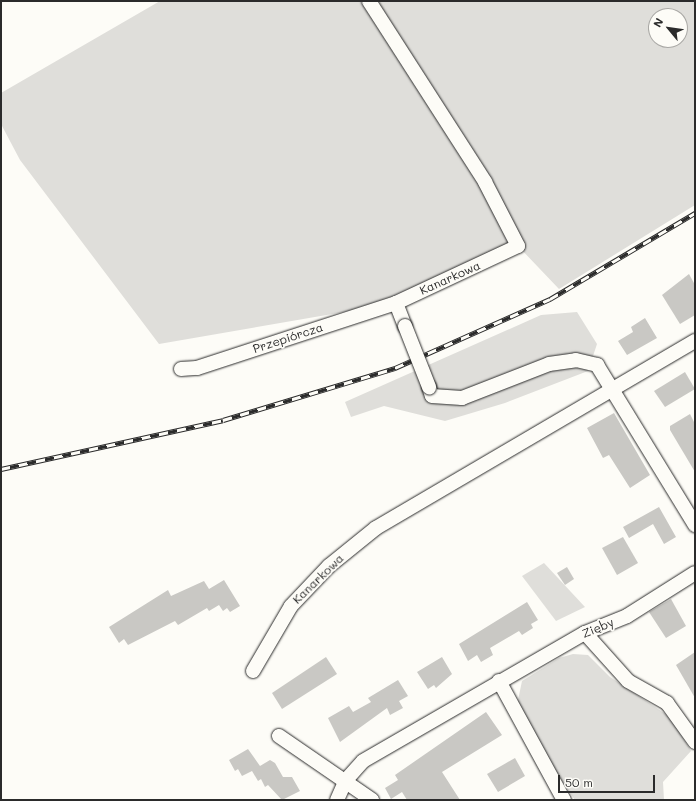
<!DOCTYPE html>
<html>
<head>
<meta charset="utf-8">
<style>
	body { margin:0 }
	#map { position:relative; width:696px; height:801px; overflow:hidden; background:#fdfcf7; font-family:Mali,sans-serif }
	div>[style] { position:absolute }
	.green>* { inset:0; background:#dfdeda }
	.building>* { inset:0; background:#c9c8c4 }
	.roads { filter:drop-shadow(0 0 1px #2b2b2b) drop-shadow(0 0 1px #2b2b2b) }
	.street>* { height:14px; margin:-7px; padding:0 7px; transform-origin:7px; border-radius:7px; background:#fdfcf7 }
	.rail>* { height:4.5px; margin-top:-2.25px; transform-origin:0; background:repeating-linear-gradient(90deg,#fdfcf7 0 9px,#2b2b2b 0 18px); box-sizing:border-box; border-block:1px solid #2b2b2b }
	.bridges { filter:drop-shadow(0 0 1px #2b2b2b) drop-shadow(0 0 1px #2b2b2b) }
	.street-bridge>* { height:14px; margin:-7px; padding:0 7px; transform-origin:7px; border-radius:7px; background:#fdfcf7 }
	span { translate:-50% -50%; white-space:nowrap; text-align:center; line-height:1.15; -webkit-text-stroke:3.5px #fdfcf7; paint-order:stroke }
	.street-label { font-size:12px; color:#2b2b2b }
	.frame { position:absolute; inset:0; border:2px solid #2b2b2b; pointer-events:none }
	.north { position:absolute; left:648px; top:8px; width:40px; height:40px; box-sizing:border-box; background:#fdfcf7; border:1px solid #a9a8a5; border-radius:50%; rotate:299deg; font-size:11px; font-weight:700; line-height:16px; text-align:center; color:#2b2b2b }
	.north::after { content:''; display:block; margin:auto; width:14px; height:18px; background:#2b2b2b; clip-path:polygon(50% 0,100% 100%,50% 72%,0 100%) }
	.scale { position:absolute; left:558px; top:775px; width:97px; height:18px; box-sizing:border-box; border:2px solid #2b2b2b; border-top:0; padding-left:5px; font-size:12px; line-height:14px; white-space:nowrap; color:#2b2b2b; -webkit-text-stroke:3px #fdfcf7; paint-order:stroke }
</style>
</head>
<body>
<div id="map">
	<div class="green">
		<div style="clip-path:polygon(evenodd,160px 1px,695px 1px,695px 205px,559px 289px,518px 246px,396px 303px,159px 344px,20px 160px,1px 124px,1px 93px,160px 1px,656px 16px,680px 16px,680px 40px,656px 40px,656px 16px)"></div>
		<div style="clip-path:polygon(577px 312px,597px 344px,588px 371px,505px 403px,445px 421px,384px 406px,351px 417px,345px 402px,541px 315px)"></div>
		<div style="clip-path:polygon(544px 563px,585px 607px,556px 621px,522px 576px)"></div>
		<div style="clip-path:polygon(573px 654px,588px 655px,610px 677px,670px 717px,691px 751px,663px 782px,664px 800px,575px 800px,540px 749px,517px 705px,522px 681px,559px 658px)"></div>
	</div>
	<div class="building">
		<div style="clip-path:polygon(689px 274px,695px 285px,695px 315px,680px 324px,662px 295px)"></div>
		<div style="clip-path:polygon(645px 318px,657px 338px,627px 355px,618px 341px,633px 332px,631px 327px)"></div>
		<div style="clip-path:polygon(685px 372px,695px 389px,665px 407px,654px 391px)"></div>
		<div style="clip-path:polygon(614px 413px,650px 475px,630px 488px,609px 455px,603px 458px,587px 428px)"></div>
		<div style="clip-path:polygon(690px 414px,695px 424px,695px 472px,670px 430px,670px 426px)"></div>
		<div style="clip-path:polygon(659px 507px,676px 537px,664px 544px,653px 524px,629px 538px,623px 527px)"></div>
		<div style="clip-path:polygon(623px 537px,638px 563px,617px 575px,602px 548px)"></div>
		<div style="clip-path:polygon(567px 567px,574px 579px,565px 585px,557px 573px)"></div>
		<div style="clip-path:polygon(224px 580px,240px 606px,230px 612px,227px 608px,223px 611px,219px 605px,209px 611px,207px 608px,178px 625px,175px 621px,128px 645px,124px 639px,119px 643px,109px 627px,168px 590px,171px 596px,204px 581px,209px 589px)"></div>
		<div style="clip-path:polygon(671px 599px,686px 626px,666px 638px,649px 612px)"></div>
		<div style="clip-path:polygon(527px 602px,538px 620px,531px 624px,533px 628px,522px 635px,519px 631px,490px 648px,493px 655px,481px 662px,477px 655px,468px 661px,459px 644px)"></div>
		<div style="clip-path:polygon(695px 652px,695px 698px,676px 665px)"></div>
		<div style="clip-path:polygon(326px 657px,337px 674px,282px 709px,272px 693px)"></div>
		<div style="clip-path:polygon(442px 657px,452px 674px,436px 688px,434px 685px,428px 689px,417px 672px)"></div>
		<div style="clip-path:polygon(398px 680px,408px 696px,399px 701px,403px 708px,390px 715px,387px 708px,340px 742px,328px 718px,349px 706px,353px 712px,371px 702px,368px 698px)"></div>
		<div style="clip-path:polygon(486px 712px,502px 735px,442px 772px,460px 800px,407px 800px,402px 792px,391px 799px,385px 788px,398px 780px,395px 775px)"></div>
		<div style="clip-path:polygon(248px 749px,260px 766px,270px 760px,275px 763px,283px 777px,292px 777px,300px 791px,282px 800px,268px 785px,265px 787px,261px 779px,258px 781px,252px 771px,242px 776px,238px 769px,235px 771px,229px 760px)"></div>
		<div style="clip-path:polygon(515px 758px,525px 776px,498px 792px,487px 774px)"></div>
	</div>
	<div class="roads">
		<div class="street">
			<div style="left:369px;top:1px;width:215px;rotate:57.3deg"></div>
			<div style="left:485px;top:182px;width:72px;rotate:62.7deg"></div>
			<div style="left:518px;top:246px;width:135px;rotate:155deg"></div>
			<div style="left:396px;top:303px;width:25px;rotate:69deg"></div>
			<div style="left:181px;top:369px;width:16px;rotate:-4deg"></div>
			<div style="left:197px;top:368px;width:209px;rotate:-18.1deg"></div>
			<div style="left:429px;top:387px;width:9px;rotate:72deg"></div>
			<div style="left:432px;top:396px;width:30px;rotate:4deg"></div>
			<div style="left:462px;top:398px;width:93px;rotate:-21.3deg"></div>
			<div style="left:549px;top:364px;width:27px;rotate:-8deg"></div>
			<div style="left:576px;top:360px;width:22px;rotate:13deg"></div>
			<div style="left:597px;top:365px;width:188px;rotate:58.5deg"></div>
			<div style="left:585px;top:633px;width:64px;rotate:48.1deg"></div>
			<div style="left:628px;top:681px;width:45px;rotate:29.4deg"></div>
			<div style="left:667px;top:703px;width:48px;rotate:54.3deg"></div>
			<div style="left:253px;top:671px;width:75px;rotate:-59.7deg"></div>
			<div style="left:291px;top:606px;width:55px;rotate:-46.5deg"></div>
			<div style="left:329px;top:566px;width:60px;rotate:-39deg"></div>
			<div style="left:376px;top:528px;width:370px;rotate:-30.4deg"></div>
			<div style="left:499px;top:681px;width:136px;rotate:61.4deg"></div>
			<div style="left:279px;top:736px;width:113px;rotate:34.5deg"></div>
			<div style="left:337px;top:800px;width:22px;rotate:-66deg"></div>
			<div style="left:346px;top:780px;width:25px;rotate:-48deg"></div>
			<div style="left:363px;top:761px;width:256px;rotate:-30deg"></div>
			<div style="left:585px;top:633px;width:45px;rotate:-22deg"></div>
			<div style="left:627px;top:616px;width:80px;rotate:-32.3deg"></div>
		</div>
	</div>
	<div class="rail">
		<div style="left:1px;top:469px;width:227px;rotate:-12.4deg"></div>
		<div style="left:223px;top:420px;width:180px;rotate:-16.8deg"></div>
		<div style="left:395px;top:368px;width:170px;rotate:-24deg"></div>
		<div style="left:550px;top:299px;width:169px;rotate:-30.7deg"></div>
	</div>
	<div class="bridges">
		<div class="street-bridge">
			<div style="left:405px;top:326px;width:66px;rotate:68.5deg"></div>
		</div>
	</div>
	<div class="street-label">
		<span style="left:450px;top:278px;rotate:-24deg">Kanarkowa</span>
		<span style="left:288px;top:338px;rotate:-18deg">Przepiórcza</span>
		<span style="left:318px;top:579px;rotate:-44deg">Kanarkowa</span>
		<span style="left:598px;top:628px;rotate:-23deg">Zięby</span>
	</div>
	<div class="frame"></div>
	<div class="north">N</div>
	<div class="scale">50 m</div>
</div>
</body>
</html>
